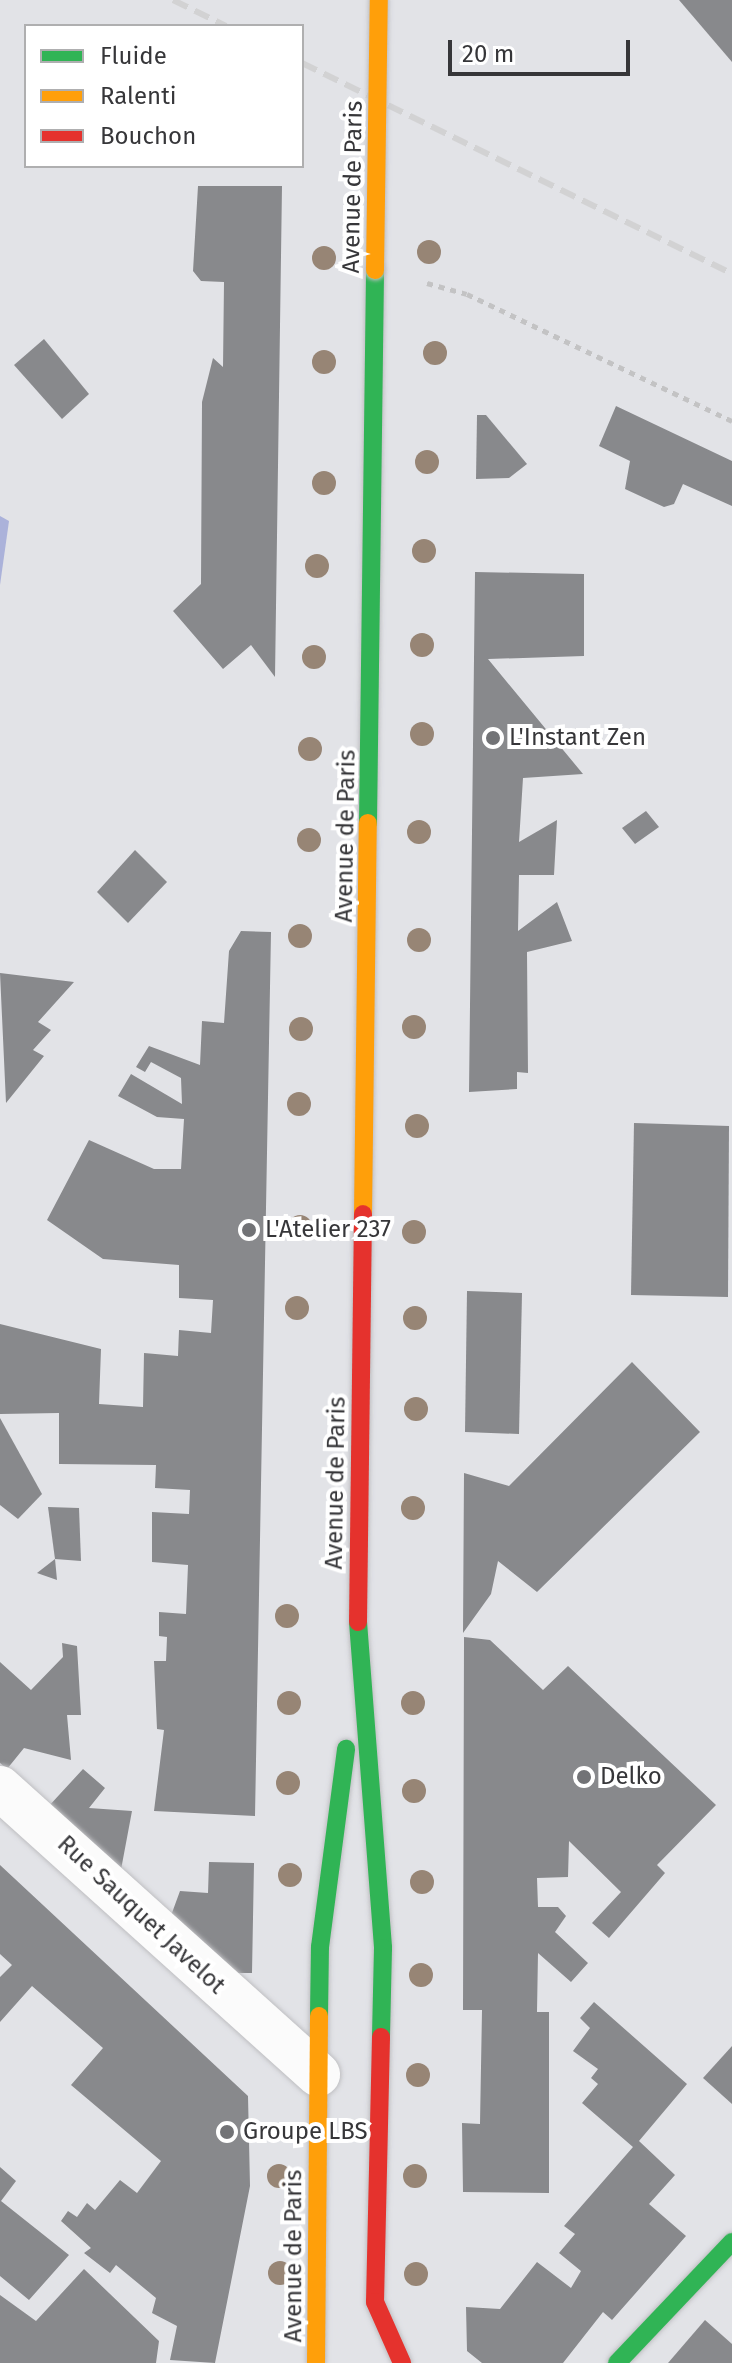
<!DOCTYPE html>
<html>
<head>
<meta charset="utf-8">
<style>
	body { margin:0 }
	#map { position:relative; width:732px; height:2363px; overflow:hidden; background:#e2e3e7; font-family:"Fira Sans",sans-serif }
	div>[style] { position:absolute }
	.water>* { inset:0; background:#abb2da }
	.building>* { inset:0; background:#88898c }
	.path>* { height:5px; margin-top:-2.5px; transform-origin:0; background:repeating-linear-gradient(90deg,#c3c3c4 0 6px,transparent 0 12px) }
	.roads { filter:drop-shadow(0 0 2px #bfbfc2) drop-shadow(0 0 2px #bfbfc2) }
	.street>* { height:44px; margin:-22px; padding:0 22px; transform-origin:22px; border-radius:22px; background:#fbfbfb }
	.fast>* { height:18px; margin:-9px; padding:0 9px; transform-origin:9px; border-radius:9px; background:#30b455 }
	.slow>* { height:18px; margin:-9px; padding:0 9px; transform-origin:9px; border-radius:9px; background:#ff9f0a }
	.jam>* { height:18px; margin:-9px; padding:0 9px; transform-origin:9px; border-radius:9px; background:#e5322d }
	.rail>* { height:6px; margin-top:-3px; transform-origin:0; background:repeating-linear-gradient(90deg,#d2d2d3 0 16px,transparent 0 24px) }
	.bridges { filter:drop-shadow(0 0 2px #bfbfc2) drop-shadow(0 0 2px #bfbfc2) }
	.slow-bridge>* { height:18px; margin:-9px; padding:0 9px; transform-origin:9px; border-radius:9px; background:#ff9f0a }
	.trees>* { width:24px; height:24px; margin:-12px; border-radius:50%; background:#978575 }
	.dots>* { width:22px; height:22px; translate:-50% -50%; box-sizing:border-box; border:4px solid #fff; border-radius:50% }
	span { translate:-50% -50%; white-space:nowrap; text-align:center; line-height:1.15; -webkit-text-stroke:8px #fff; paint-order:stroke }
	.street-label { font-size:24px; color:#363639 }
	.poi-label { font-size:24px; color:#363639 }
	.left { translate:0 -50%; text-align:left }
	.legend { position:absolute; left:24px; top:24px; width:280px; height:144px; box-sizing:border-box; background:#fff; border:2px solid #afafb0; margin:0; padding:10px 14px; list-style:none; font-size:24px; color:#363639 }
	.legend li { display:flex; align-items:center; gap:16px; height:40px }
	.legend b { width:40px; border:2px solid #afafb0 }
	.scale { position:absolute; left:448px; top:40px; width:182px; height:36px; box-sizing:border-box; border:4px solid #363639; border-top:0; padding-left:10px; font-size:24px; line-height:28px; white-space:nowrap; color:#363639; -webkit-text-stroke:6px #fff; paint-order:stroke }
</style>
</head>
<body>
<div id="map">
	<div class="water">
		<div style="clip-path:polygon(0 516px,9px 521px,0 585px)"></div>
	</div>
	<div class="building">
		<div style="clip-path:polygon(679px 0,732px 0,732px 62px)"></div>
		<div style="clip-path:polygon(198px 186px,282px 186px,275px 677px,251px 645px,223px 669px,173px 611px,201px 584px,202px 402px,213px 358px,223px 367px,224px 282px,201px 281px,193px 271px)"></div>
		<div style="clip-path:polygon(44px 339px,89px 394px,62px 419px,14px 365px)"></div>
		<div style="clip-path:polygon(616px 406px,732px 461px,732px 506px,683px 484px,674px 504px,664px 507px,625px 489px,630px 461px,599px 446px)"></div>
		<div style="clip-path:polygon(477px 415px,486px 415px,527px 464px,509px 478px,476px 479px)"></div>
		<div style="clip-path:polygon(475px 572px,584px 574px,584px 656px,488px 659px,583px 774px,523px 778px,519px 842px,557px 820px,554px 875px,519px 875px,518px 931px,557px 902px,572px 941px,527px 952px,528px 1073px,517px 1072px,517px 1089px,469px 1092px)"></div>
		<div style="clip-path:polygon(646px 811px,659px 827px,635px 844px,622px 828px)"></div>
		<div style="clip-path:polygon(135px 850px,167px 882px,128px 923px,97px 892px)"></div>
		<div style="clip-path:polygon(241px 931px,271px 932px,255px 1816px,154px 1811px,164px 1730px,157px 1729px,154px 1661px,166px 1661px,167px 1637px,159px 1636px,159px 1612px,186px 1614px,188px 1565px,152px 1562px,152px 1512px,189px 1514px,190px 1490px,155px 1488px,156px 1465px,59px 1464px,59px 1413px,0 1414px,0 1324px,101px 1349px,99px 1404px,143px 1407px,144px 1353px,178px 1356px,179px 1330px,211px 1333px,213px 1300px,179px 1298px,179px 1265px,103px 1259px,47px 1220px,89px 1140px,154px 1169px,181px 1169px,184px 1119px,157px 1117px,118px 1096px,131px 1074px,182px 1104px,181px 1078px,151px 1062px,145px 1072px,136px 1067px,149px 1046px,200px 1065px,202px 1021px,224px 1023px,229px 951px)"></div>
		<div style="clip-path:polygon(0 973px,74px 982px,38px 1022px,51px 1030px,33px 1050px,44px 1056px,6px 1103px)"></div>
		<div style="clip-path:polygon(634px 1123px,729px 1126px,728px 1297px,631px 1295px)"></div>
		<div style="clip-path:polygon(467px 1291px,522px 1293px,519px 1434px,465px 1432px)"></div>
		<div style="clip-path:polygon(632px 1362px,700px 1432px,537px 1592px,498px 1561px,491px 1594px,463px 1633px,464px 1473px,509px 1486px)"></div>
		<div style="clip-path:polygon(0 1418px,42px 1494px,18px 1519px,0 1505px)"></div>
		<div style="clip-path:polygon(48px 1507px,79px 1508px,81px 1561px,55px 1559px)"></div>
		<div style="clip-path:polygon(55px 1559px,57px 1580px,37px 1573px)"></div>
		<div style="clip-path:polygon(464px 1637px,490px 1640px,543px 1690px,568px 1666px,716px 1805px,657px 1865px,665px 1873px,609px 1938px,592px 1923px,621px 1892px,569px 1841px,568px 1877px,537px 1878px,538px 1907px,558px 1907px,566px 1916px,555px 1932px,588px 1963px,571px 1982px,538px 1953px,537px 2012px,549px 2012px,549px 2193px,463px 2192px,462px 2123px,480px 2124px,482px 2010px,463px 2010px)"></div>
		<div style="clip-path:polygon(62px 1643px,77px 1646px,81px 1715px,67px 1715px,71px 1760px,24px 1748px,7px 1769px,0 1763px,0 1662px,31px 1690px,63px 1657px)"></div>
		<div style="clip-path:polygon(83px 1769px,105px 1788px,89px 1808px,132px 1811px,120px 1875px,48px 1807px)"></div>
		<div style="clip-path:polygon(209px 1862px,254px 1863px,252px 1973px,224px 1973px,169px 1921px,180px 1891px,208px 1893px)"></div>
		<div style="clip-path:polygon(0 1865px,248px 2096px,250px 2186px,215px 2363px,170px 2360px,177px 2326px,152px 2313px,156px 2298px,116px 2265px,110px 2273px,84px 2253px,91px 2248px,61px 2221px,68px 2211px,77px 2217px,87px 2203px,95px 2210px,120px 2180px,137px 2193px,161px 2161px,71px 2085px,103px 2048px,32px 1986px,0 2022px,0 1977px,12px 1965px,0 1954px)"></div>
		<div style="clip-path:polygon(594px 2002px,687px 2084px,639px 2141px,675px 2175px,649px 2204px,686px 2236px,612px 2320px,603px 2312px,563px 2363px,482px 2363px,467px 2351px,466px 2307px,500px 2309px,537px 2262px,571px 2288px,581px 2271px,559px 2253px,575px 2234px,564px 2226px,633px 2147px,582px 2103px,598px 2084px,591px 2078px,598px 2069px,573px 2051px,590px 2028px,580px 2018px)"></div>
		<div style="clip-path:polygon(732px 2046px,732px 2104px,703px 2078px)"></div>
		<div style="clip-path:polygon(0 2167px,16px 2181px,1px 2201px,69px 2255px,29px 2300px,0 2276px)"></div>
		<div style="clip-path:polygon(84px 2269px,159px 2341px,156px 2363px,0 2363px,0 2295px,36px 2321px)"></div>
		<div style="clip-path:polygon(705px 2320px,732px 2344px,732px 2363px,668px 2363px)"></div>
	</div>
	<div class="path">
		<div style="left:427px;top:283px;width:41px;rotate:15.4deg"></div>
		<div style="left:467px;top:294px;width:294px;rotate:25.6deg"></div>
	</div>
	<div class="roads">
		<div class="street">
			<div style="left:0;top:1788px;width:428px;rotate:42deg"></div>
		</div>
		<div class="fast">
			<div style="left:368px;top:823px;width:553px;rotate:-89.27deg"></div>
			<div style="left:358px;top:1622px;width:327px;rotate:85.6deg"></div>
			<div style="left:383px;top:1948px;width:89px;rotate:91.3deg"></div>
			<div style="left:319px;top:2016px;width:69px;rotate:-89.2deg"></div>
			<div style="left:320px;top:1947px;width:200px;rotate:-82.5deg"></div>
			<div style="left:617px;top:2363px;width:167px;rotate:-46.5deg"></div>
		</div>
		<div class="slow">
			<div style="left:363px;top:1214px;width:391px;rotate:-89.3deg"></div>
			<div style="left:316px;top:2363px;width:347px;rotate:-89.5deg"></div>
		</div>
		<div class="jam">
			<div style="left:358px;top:1622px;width:408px;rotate:-89.3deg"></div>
			<div style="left:381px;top:2037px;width:265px;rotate:91.3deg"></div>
			<div style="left:375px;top:2302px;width:67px;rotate:66.1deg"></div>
		</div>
	</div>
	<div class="rail">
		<div style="left:173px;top:0;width:59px;rotate:26.1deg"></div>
		<div style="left:302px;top:63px;width:479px;rotate:26.1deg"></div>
	</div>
	<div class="bridges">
		<div class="slow-bridge">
			<div style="left:375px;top:270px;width:270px;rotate:-89.2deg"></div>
		</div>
	</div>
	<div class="trees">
		<div style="left:429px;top:252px"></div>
		<div style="left:324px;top:258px"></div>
		<div style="left:435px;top:353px"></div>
		<div style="left:324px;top:362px"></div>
		<div style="left:427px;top:462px"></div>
		<div style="left:324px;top:483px"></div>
		<div style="left:424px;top:551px"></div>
		<div style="left:317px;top:566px"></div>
		<div style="left:422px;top:645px"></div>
		<div style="left:314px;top:657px"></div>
		<div style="left:422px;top:734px"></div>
		<div style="left:310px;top:749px"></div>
		<div style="left:419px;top:832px"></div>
		<div style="left:309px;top:840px"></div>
		<div style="left:300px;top:936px"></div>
		<div style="left:419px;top:940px"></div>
		<div style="left:414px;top:1027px"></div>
		<div style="left:301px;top:1029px"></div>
		<div style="left:299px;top:1104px"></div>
		<div style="left:417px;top:1126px"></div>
		<div style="left:300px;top:1227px"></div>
		<div style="left:414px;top:1232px"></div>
		<div style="left:297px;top:1308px"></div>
		<div style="left:415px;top:1318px"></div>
		<div style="left:416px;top:1409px"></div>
		<div style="left:413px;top:1508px"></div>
		<div style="left:287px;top:1616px"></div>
		<div style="left:289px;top:1703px"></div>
		<div style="left:413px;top:1703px"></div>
		<div style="left:288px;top:1783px"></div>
		<div style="left:414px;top:1791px"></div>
		<div style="left:290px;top:1875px"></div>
		<div style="left:422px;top:1882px"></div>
		<div style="left:421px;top:1975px"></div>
		<div style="left:418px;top:2075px"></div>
		<div style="left:279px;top:2176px"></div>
		<div style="left:415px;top:2176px"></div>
		<div style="left:280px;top:2273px"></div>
		<div style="left:416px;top:2274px"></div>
	</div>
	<div class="dots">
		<div style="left:493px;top:738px;background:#727376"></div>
		<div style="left:249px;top:1230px;background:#727376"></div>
		<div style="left:584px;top:1777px;background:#727376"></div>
		<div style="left:227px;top:2132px;background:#727376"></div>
	</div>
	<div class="street-label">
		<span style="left:353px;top:187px;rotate:-89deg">Avenue de Paris</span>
		<span style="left:346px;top:836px;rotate:-89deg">Avenue de Paris</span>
		<span style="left:336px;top:1483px;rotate:-89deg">Avenue de Paris</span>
		<span style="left:141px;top:1915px;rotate:43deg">Rue Sauquet Javelot</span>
		<span style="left:294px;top:2256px;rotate:-90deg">Avenue de Paris</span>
	</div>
	<div class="poi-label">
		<span class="left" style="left:509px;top:738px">L'Instant Zen</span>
		<span class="left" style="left:265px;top:1230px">L'Atelier 237</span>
		<span class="left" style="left:600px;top:1777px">Delko</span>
		<span class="left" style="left:243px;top:2132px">Groupe LBS</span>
	</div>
	<ul class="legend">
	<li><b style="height:10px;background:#30b455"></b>Fluide</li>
	<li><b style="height:10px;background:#ff9f0a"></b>Ralenti</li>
	<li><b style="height:10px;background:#e5322d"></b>Bouchon</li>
	</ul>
	<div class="scale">20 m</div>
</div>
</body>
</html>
